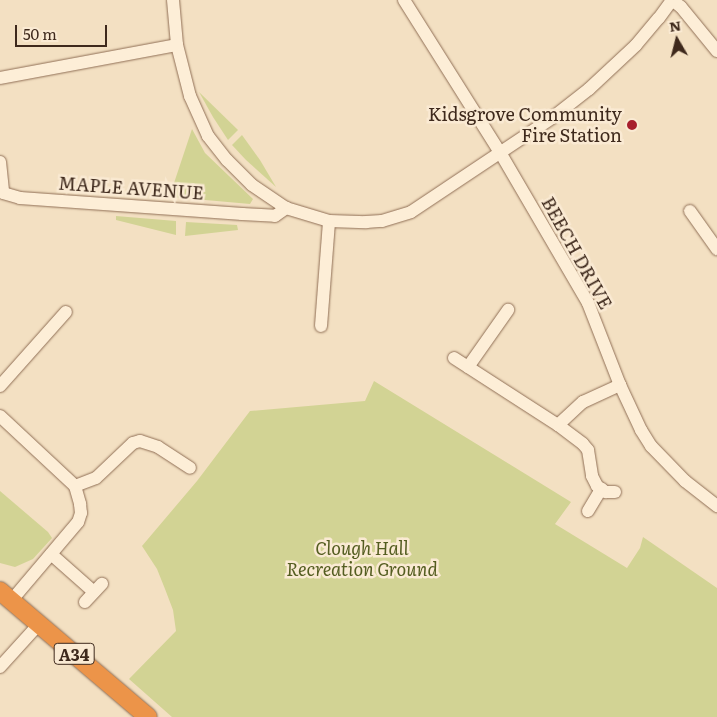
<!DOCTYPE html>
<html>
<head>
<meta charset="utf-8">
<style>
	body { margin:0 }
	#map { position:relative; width:717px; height:717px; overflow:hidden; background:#f3e0c2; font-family:Literata,serif }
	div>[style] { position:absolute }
	.green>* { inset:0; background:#d2d394 }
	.roads { filter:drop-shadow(0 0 1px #906f56) drop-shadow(0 0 1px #906f56) }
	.minor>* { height:12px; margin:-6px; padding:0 6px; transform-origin:6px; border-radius:6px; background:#fdeed7 }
	.highway>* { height:18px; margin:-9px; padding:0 9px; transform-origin:9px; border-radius:9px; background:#ec9449 }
	.dots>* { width:14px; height:14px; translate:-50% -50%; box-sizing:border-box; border:2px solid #faead3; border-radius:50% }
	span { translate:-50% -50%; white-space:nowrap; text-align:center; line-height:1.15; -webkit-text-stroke:5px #faead3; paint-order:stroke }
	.shield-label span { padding:1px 4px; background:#faead3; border:1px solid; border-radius:4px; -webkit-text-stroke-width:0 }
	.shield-label { font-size:16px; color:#3e291c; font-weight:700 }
	.poi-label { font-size:18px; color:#3e291c }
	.right { translate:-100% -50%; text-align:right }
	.street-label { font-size:18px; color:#3e291c }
	.park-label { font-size:18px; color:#545d20; font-style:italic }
	.north { position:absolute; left:652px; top:15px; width:50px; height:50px; -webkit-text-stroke:4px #faead3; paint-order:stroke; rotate:352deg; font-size:14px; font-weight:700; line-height:20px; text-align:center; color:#3e291c }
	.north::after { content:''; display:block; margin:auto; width:18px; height:22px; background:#3e291c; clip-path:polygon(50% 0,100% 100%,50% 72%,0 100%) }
	.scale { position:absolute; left:15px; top:25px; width:92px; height:22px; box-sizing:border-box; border:2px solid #3e291c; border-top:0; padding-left:6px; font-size:15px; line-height:18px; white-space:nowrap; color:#3e291c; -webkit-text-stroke:4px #faead3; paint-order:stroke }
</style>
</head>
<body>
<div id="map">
	<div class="green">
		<div style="clip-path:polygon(199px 92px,238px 130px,228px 140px,213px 117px)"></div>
		<div style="clip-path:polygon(192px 129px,205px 153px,253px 199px,250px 204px,172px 197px,171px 192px)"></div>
		<div style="clip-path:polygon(242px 135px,260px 160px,276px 187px,246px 160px,232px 145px)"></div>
		<div style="clip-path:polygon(116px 216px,176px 221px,176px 235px,116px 220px)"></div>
		<div style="clip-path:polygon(186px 222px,237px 225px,238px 230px,185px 236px)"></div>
		<div style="clip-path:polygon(374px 381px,571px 502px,555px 524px,627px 568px,640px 548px,643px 537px,717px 588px,717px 717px,172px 717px,129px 679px,176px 631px,173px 610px,165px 589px,157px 569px,142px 546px,197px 481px,250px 411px,365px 401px)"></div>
		<div style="clip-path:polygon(0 491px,48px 532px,52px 538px,33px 559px,15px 567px,0 563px)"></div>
	</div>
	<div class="roads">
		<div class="minor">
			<div style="left:173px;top:0;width:45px;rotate:84.9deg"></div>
			<div style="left:177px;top:45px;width:53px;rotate:75.7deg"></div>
			<div style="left:190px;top:96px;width:44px;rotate:65.8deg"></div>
			<div style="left:208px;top:136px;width:31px;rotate:52deg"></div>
			<div style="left:227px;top:160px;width:35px;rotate:45deg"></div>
			<div style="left:252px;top:185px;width:41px;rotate:34.1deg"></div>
			<div style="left:286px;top:208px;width:45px;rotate:16.8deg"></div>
			<div style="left:329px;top:221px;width:37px;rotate:2deg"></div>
			<div style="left:366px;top:222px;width:16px;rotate:-4deg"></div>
			<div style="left:382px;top:221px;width:30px;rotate:-17deg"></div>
			<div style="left:411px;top:212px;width:169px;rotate:-33.7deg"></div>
			<div style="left:552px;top:118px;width:47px;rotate:-38.1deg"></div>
			<div style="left:589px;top:89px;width:64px;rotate:-43.1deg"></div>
			<div style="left:636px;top:45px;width:35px;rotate:-50deg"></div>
			<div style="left:659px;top:18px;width:22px;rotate:-54deg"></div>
			<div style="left:404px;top:0;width:182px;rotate:57.8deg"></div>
			<div style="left:501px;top:154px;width:173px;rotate:59.7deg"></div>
			<div style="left:588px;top:303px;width:88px;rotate:68.7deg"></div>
			<div style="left:620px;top:385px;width:50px;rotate:65deg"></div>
			<div style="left:641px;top:430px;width:19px;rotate:58deg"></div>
			<div style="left:651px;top:446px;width:49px;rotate:45.8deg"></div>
			<div style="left:685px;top:481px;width:41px;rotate:38deg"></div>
			<div style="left:672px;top:0;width:11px;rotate:38deg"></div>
			<div style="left:681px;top:7px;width:57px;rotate:50.7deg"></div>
			<div style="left:0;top:78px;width:180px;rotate:-10.6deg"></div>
			<div style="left:0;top:162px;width:31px;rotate:84deg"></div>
			<div style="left:3px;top:193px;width:18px;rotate:16deg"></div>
			<div style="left:20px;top:198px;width:223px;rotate:4.1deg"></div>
			<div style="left:242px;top:214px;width:33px;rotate:3deg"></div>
			<div style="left:275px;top:216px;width:14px;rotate:-36deg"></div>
			<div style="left:690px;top:211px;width:47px;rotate:54.6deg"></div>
			<div style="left:321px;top:326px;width:105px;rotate:-85.6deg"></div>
			<div style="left:454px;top:358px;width:124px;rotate:32.8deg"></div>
			<div style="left:558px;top:425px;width:31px;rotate:37deg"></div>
			<div style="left:583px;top:444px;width:8px;rotate:50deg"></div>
			<div style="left:588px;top:450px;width:26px;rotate:81deg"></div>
			<div style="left:592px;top:476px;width:11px;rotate:63deg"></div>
			<div style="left:597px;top:486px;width:11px;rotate:34deg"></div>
			<div style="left:606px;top:492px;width:9px"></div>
			<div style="left:468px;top:367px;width:70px;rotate:-54.9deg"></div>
			<div style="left:0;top:386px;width:99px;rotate:-48.3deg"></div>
			<div style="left:0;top:416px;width:103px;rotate:43deg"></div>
			<div style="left:75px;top:486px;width:19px;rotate:74deg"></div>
			<div style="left:80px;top:504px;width:9px;rotate:84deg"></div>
			<div style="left:81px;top:513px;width:9px;rotate:108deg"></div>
			<div style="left:78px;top:522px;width:104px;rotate:130.3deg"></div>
			<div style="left:558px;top:425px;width:34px;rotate:-43deg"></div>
			<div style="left:583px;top:402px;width:41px;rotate:-24.7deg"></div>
			<div style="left:75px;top:486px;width:22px;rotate:-21deg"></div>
			<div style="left:96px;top:478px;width:51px;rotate:-43.4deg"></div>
			<div style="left:133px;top:443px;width:7px;rotate:-16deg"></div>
			<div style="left:140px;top:441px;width:19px;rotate:18deg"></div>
			<div style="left:158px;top:447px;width:38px;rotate:33deg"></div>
			<div style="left:588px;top:511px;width:26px;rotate:-59deg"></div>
			<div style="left:51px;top:554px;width:57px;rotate:41.5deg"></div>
			<div style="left:85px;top:602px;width:25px;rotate:-47deg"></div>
			<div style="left:0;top:667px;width:58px;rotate:-47.8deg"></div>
		</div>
		<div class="highway">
			<div style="left:0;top:591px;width:194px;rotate:40.4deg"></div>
		</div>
	</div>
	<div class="dots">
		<div style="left:632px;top:125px;background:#a71f2d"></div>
	</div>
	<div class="shield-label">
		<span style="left:74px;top:654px">A34</span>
	</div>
	<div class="poi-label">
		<span class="right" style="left:622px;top:125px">Kidsgrove Community<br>Fire Station</span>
	</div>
	<div class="street-label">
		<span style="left:131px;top:188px;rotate:4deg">MAPLE AVENUE</span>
		<span style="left:577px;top:253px;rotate:61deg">BEECH DRIVE</span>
	</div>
	<div class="park-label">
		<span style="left:362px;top:559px">Clough Hall<br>Recreation Ground</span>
	</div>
	<div class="north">N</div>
	<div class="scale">50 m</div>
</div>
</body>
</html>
